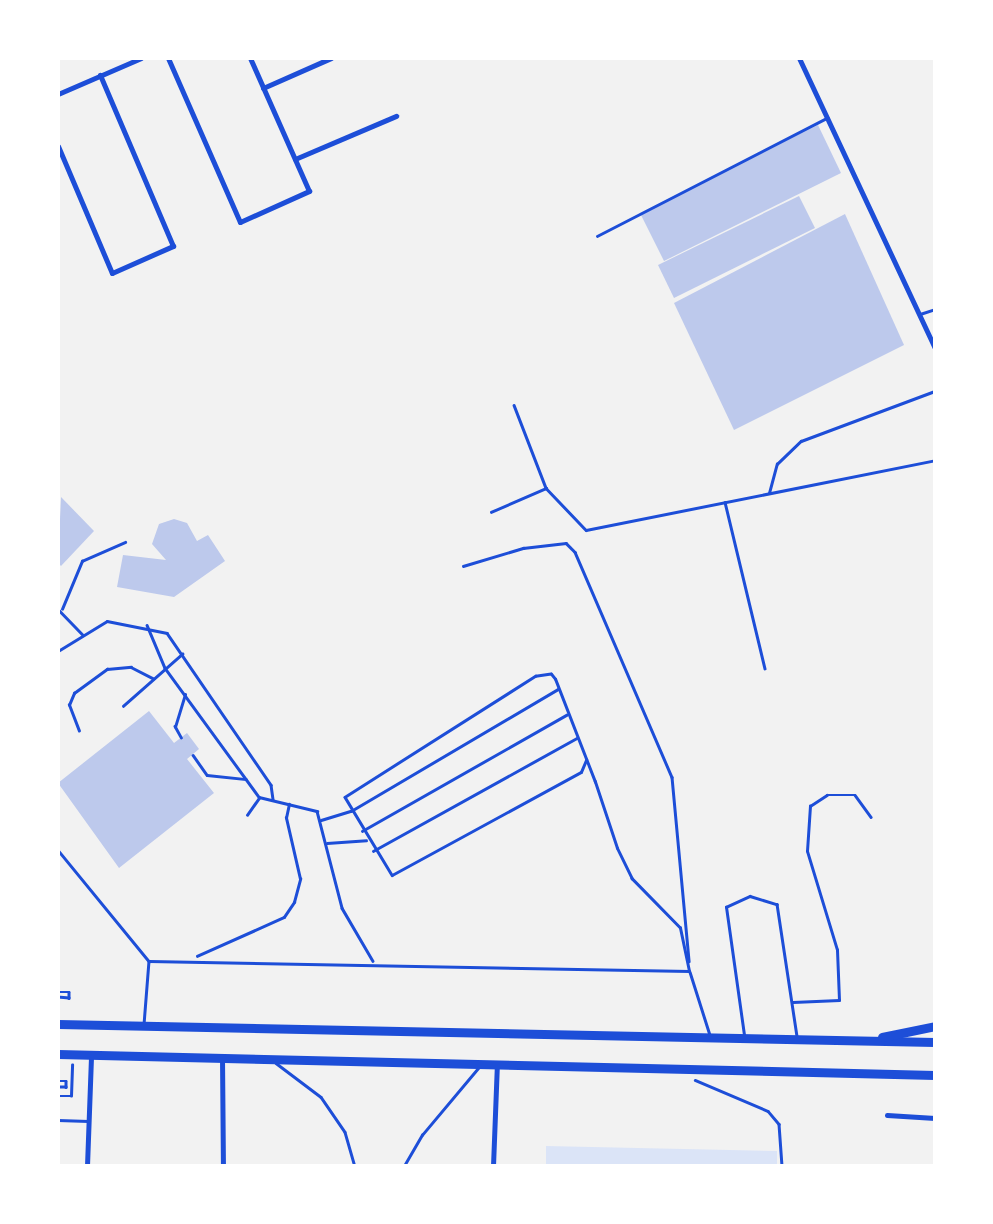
<!DOCTYPE html>
<html>
<head>
<meta charset="utf-8">
<style>
	body { margin:0 }
	#map { position:relative; width:993px; height:1224px; overflow:hidden; background:#f2f2f2; font-family:Karla,sans-serif }
	div>[style] { position:absolute }
	.green>* { inset:0; background:#dbe4f7 }
	.building>* { inset:0; background:#bdc9ec }
	.path>* { height:2.5px; margin:-1.25px; padding:0 1.25px; transform-origin:1.25px; border-radius:1.25px; background:#1d4ed8 }
	.service>* { height:2.5px; margin:-1.25px; padding:0 1.25px; transform-origin:1.25px; border-radius:1.25px; background:#1d4ed8 }
	.minor>* { height:5px; margin:-2.5px; padding:0 2.5px; transform-origin:2.5px; border-radius:2.5px; background:#1d4ed8 }
	.trunk>* { height:9px; margin:-4.5px; padding:0 4.5px; transform-origin:4.5px; border-radius:4.5px; background:#1d4ed8 }
	span { translate:-50% -50%; white-space:nowrap; text-align:center; line-height:1.15; -webkit-text-stroke:6px #fff; paint-order:stroke }
	.frame { position:absolute; inset:0; border:60px solid #fff; pointer-events:none }
</style>
</head>
<body>
<div id="map">
	<div class="green">
		<div style="clip-path:polygon(546px 1146px,777px 1151px,777px 1166px,546px 1166px)"></div>
	</div>
	<div class="building">
		<div style="clip-path:polygon(818px 125px,841px 173px,664px 261px,640px 213px)"></div>
		<div style="clip-path:polygon(799px 196px,815px 228px,674px 298px,658px 265px)"></div>
		<div style="clip-path:polygon(845px 214px,904px 345px,734px 430px,674px 303px)"></div>
		<div style="clip-path:polygon(61px 497px,94px 531px,61px 566px,58px 563px)"></div>
		<div style="clip-path:polygon(174px 519px,187px 523px,197px 541px,208px 535px,225px 561px,174px 597px,117px 587px,123px 555px,166px 560px,152px 544px,159px 524px)"></div>
		<div style="clip-path:polygon(149px 711px,174px 743px,187px 733px,199px 749px,187px 759px,214px 793px,119px 868px,58px 783px)"></div>
	</div>
	<div class="path">
		<div style="left:58px;top:992px;width:11px"></div>
		<div style="left:69px;top:992px;width:6px;rotate:90deg"></div>
		<div style="left:69px;top:998px;width:11px;rotate:-175deg"></div>
		<div style="left:695px;top:1080px;width:79px;rotate:23deg"></div>
		<div style="left:768px;top:1111px;width:17px;rotate:50deg"></div>
		<div style="left:779px;top:1124px;width:42px;rotate:85.9deg"></div>
		<div style="left:58px;top:1081px;width:8px"></div>
		<div style="left:66px;top:1081px;width:6px;rotate:90deg"></div>
		<div style="left:66px;top:1087px;width:8px;rotate:180deg"></div>
		<div style="left:58px;top:1096px;width:13px"></div>
		<div style="left:71px;top:1096px;width:31px;rotate:-88deg"></div>
	</div>
	<div class="service">
		<div style="left:597px;top:236px;width:259px;rotate:-27.2deg"></div>
		<div style="left:920px;top:314px;width:16px;rotate:-18deg"></div>
		<div style="left:514px;top:405px;width:89px;rotate:68.9deg"></div>
		<div style="left:769px;top:493px;width:30px;rotate:-75deg"></div>
		<div style="left:777px;top:464px;width:33px;rotate:-44deg"></div>
		<div style="left:801px;top:441px;width:143px;rotate:-20.5deg"></div>
		<div style="left:725px;top:502px;width:171px;rotate:76.5deg"></div>
		<div style="left:491px;top:512px;width:60px;rotate:-23.6deg"></div>
		<div style="left:546px;top:488px;width:58px;rotate:46.4deg"></div>
		<div style="left:586px;top:530px;width:356px;rotate:-11.3deg"></div>
		<div style="left:463px;top:566px;width:63px;rotate:-16.7deg"></div>
		<div style="left:523px;top:548px;width:43px;rotate:-6.6deg"></div>
		<div style="left:566px;top:543px;width:13px;rotate:45deg"></div>
		<div style="left:575px;top:552px;width:245px;rotate:66.7deg"></div>
		<div style="left:672px;top:777px;width:185px;rotate:84.7deg"></div>
		<div style="left:58px;top:609px;width:35px;rotate:46deg"></div>
		<div style="left:62px;top:609px;width:52px;rotate:-67.4deg"></div>
		<div style="left:82px;top:561px;width:47px;rotate:-23.8deg"></div>
		<div style="left:147px;top:625px;width:47px;rotate:67.3deg"></div>
		<div style="left:165px;top:668px;width:160px;rotate:53.9deg"></div>
		<div style="left:259px;top:797px;width:60px;rotate:13.6deg"></div>
		<div style="left:317px;top:811px;width:100px;rotate:75.5deg"></div>
		<div style="left:342px;top:908px;width:61px;rotate:59.7deg"></div>
		<div style="left:58px;top:651px;width:57px;rotate:-31.5deg"></div>
		<div style="left:107px;top:621px;width:61px;rotate:11.3deg"></div>
		<div style="left:167px;top:633px;width:184px;rotate:55.6deg"></div>
		<div style="left:271px;top:785px;width:15px;rotate:82deg"></div>
		<div style="left:123px;top:706px;width:79px;rotate:-41.4deg"></div>
		<div style="left:79px;top:731px;width:28px;rotate:-111deg"></div>
		<div style="left:69px;top:705px;width:13px;rotate:-67deg"></div>
		<div style="left:74px;top:693px;width:41px;rotate:-36deg"></div>
		<div style="left:107px;top:669px;width:24px;rotate:-5deg"></div>
		<div style="left:131px;top:667px;width:25px;rotate:27deg"></div>
		<div style="left:181px;top:738px;width:13px;rotate:-119deg"></div>
		<div style="left:175px;top:727px;width:34px;rotate:-73deg"></div>
		<div style="left:193px;top:755px;width:24px;rotate:55deg"></div>
		<div style="left:207px;top:775px;width:39px;rotate:6deg"></div>
		<div style="left:247px;top:815px;width:21px;rotate:-55deg"></div>
		<div style="left:321px;top:820px;width:31px;rotate:-17deg"></div>
		<div style="left:351px;top:811px;width:240px;rotate:-30.5deg"></div>
		<div style="left:362px;top:831px;width:235px;rotate:-29.6deg"></div>
		<div style="left:327px;top:843px;width:39px;rotate:-4deg"></div>
		<div style="left:58px;top:850px;width:144px;rotate:50.7deg"></div>
		<div style="left:149px;top:961px;width:63px;rotate:94.5deg"></div>
		<div style="left:373px;top:851px;width:233px;rotate:-29deg"></div>
		<div style="left:197px;top:956px;width:95px;rotate:-24.1deg"></div>
		<div style="left:284px;top:917px;width:18px;rotate:-56deg"></div>
		<div style="left:294px;top:902px;width:24px;rotate:-75deg"></div>
		<div style="left:300px;top:879px;width:63px;rotate:-102.9deg"></div>
		<div style="left:286px;top:818px;width:14px;rotate:-78deg"></div>
		<div style="left:149px;top:961px;width:540px;rotate:1.06deg"></div>
		<div style="left:689px;top:971px;width:44px;rotate:-101.8deg"></div>
		<div style="left:680px;top:928px;width:69px;rotate:-134.4deg"></div>
		<div style="left:632px;top:879px;width:34px;rotate:-116deg"></div>
		<div style="left:617px;top:848px;width:70px;rotate:-108.4deg"></div>
		<div style="left:595px;top:782px;width:110px;rotate:-111.2deg"></div>
		<div style="left:555px;top:679px;width:6px;rotate:-129deg"></div>
		<div style="left:551px;top:674px;width:15px;rotate:172deg"></div>
		<div style="left:536px;top:676px;width:226px;rotate:147.6deg"></div>
		<div style="left:345px;top:797px;width:91px;rotate:58.9deg"></div>
		<div style="left:392px;top:875px;width:215px;rotate:-28.6deg"></div>
		<div style="left:581px;top:772px;width:13px;rotate:-67deg"></div>
		<div style="left:690px;top:972px;width:66px;rotate:72.4deg"></div>
		<div style="left:793px;top:1002px;width:46px;rotate:-2.5deg"></div>
		<div style="left:839px;top:1000px;width:50px;rotate:-92.3deg"></div>
		<div style="left:837px;top:950px;width:103px;rotate:-106.9deg"></div>
		<div style="left:807px;top:851px;width:45px;rotate:-86.2deg"></div>
		<div style="left:810px;top:806px;width:20px;rotate:-33deg"></div>
		<div style="left:827px;top:795px;width:28px"></div>
		<div style="left:855px;top:795px;width:27px;rotate:54deg"></div>
		<div style="left:744px;top:1035px;width:129px;rotate:-98deg"></div>
		<div style="left:726px;top:907px;width:26px;rotate:-25deg"></div>
		<div style="left:750px;top:896px;width:28px;rotate:17deg"></div>
		<div style="left:777px;top:904px;width:134px;rotate:81.4deg"></div>
		<div style="left:276px;top:1063px;width:56px;rotate:37.1deg"></div>
		<div style="left:321px;top:1097px;width:42px;rotate:55.6deg"></div>
		<div style="left:345px;top:1132px;width:35px;rotate:74deg"></div>
		<div style="left:58px;top:1120px;width:30px;rotate:2deg"></div>
		<div style="left:404px;top:1166px;width:36px;rotate:-60deg"></div>
		<div style="left:422px;top:1135px;width:90px;rotate:-50deg"></div>
	</div>
	<div class="minor">
		<div style="left:168px;top:58px;width:179px;rotate:66.3deg"></div>
		<div style="left:240px;top:222px;width:76px;rotate:-24.2deg"></div>
		<div style="left:309px;top:191px;width:145px;rotate:-113.9deg"></div>
		<div style="left:799px;top:58px;width:320px;rotate:64.9deg"></div>
		<div style="left:263px;top:88px;width:74px;rotate:-23.8deg"></div>
		<div style="left:58px;top:94px;width:90px;rotate:-23.4deg"></div>
		<div style="left:58px;top:146px;width:138px;rotate:67deg"></div>
		<div style="left:112px;top:273px;width:67px;rotate:-23.9deg"></div>
		<div style="left:173px;top:246px;width:186px;rotate:-113.1deg"></div>
		<div style="left:295px;top:159px;width:110px;rotate:-23.1deg"></div>
		<div style="left:222px;top:1057px;width:109px;rotate:89.5deg"></div>
		<div style="left:887px;top:1115px;width:48px;rotate:3.6deg"></div>
		<div style="left:87px;top:1166px;width:111px;rotate:-87.9deg"></div>
		<div style="left:493px;top:1166px;width:102px;rotate:-87.8deg"></div>
	</div>
	<div class="trunk">
		<div style="left:58px;top:1024px;width:877px;rotate:1.18deg"></div>
		<div style="left:882px;top:1037px;width:54px;rotate:-11.7deg"></div>
		<div style="left:58px;top:1054px;width:877px;rotate:1.37deg"></div>
	</div>
	<div class="frame"></div>
</div>
</body>
</html>
